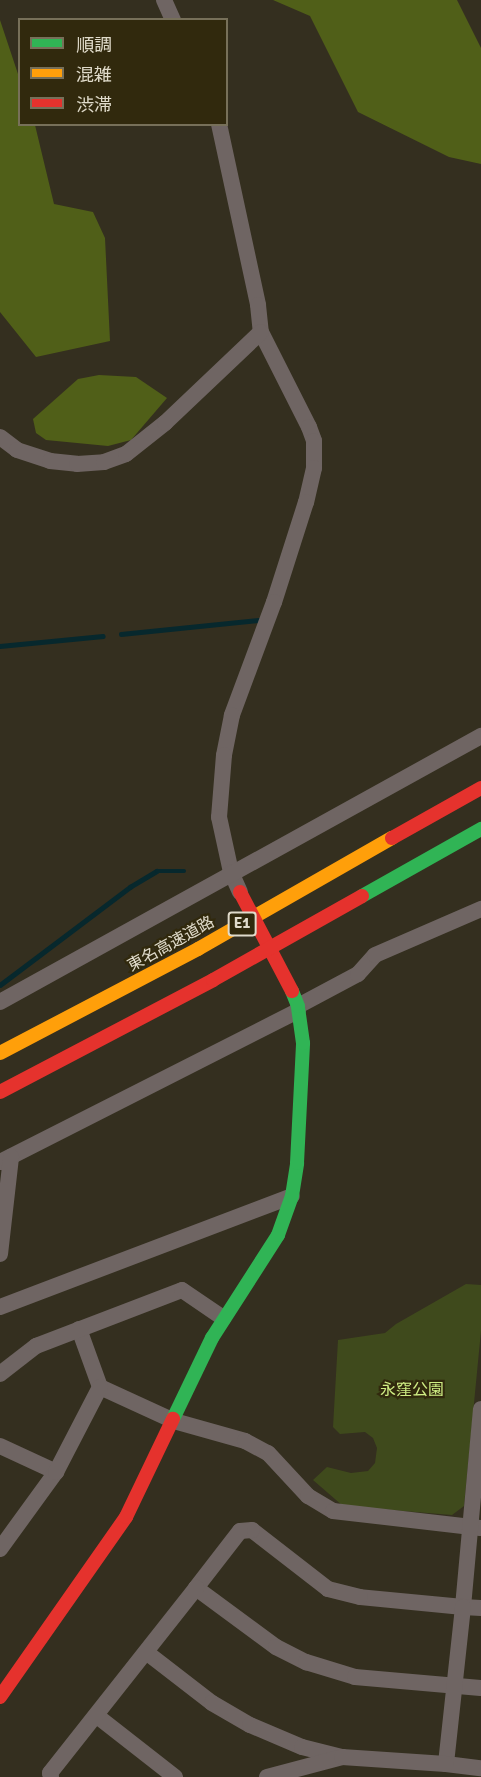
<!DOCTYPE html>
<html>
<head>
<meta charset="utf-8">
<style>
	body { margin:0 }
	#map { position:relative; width:481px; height:1777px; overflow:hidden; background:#342f1f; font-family:Signika,"Noto Sans JP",sans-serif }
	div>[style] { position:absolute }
	.green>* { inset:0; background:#3f4a1c }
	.forest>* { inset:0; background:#505f18 }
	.stream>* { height:4.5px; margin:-2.25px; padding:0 2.25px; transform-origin:2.25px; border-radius:2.25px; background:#07282d }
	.street>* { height:16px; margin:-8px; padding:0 8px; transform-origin:8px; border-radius:8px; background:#6f6563 }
	.fast>* { height:14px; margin:-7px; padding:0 7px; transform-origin:7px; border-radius:7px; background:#30b455 }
	.slow>* { height:14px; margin:-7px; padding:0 7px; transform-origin:7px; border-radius:7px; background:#ff9f0a }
	.jam>* { height:14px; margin:-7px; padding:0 7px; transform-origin:7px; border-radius:7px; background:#e5322d }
	span { translate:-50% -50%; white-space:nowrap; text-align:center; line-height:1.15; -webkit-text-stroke:4.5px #31290d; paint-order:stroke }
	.shield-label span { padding:2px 4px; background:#31290d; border:2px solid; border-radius:4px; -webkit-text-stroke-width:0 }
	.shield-label { font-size:15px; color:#e0dbcb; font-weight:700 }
	.street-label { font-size:16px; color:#e0dbcb }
	.park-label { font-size:16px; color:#cfed84 }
	.legend { position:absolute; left:18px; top:18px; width:210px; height:108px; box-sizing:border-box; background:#31290d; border:2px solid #777059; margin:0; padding:8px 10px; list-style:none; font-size:18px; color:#e0dbcb }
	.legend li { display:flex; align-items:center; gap:12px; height:30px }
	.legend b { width:30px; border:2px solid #777059 }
</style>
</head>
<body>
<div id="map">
	<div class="green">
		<div style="clip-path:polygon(466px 1284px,481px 1285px,481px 1331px,464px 1506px,452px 1515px,343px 1506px,313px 1480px,327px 1467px,351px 1473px,368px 1471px,375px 1463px,377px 1448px,373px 1438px,365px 1432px,340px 1434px,333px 1427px,338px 1340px,385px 1333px,396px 1324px)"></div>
	</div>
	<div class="forest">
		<div style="clip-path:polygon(273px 0,457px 0,481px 48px,481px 164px,449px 157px,358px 112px,310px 16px)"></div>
		<div style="clip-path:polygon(0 20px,19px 77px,20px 124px,35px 125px,54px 204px,93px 212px,105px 238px,110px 341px,36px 357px,0 312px)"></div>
		<div style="clip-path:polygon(99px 375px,136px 377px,167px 398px,131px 440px,108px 446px,46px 440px,36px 433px,33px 419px,78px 379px)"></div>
	</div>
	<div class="stream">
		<div style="left:121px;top:634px;width:138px;rotate:-5.8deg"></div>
		<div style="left:0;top:646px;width:103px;rotate:-5.5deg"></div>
		<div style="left:0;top:985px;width:163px;rotate:-37deg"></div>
		<div style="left:130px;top:887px;width:31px;rotate:-31deg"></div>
		<div style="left:157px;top:871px;width:27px"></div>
	</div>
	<div class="street">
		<div style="left:164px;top:0;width:22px;rotate:66deg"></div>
		<div style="left:219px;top:124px;width:185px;rotate:77.8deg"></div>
		<div style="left:258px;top:305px;width:27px;rotate:84deg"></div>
		<div style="left:261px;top:332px;width:106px;rotate:63.2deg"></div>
		<div style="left:309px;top:427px;width:15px;rotate:70deg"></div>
		<div style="left:314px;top:441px;width:27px;rotate:90deg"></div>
		<div style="left:314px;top:468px;width:35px;rotate:103deg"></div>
		<div style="left:306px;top:502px;width:105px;rotate:107.7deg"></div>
		<div style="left:274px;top:602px;width:121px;rotate:110.4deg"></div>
		<div style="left:232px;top:715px;width:41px;rotate:101.3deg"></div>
		<div style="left:224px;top:755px;width:62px;rotate:94.6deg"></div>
		<div style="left:219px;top:817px;width:56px;rotate:77.7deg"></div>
		<div style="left:231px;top:872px;width:22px;rotate:66deg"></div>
		<div style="left:0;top:437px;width:21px;rotate:37deg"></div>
		<div style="left:17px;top:450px;width:35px;rotate:18deg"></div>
		<div style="left:50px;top:461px;width:27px;rotate:6deg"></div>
		<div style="left:77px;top:464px;width:27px;rotate:-4deg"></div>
		<div style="left:104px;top:462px;width:23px;rotate:-20deg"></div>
		<div style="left:126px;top:454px;width:50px;rotate:-38.5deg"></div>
		<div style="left:165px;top:423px;width:132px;rotate:-43.5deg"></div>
		<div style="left:0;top:1002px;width:550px;rotate:-28.94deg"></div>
		<div style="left:298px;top:1006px;width:68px;rotate:-28.1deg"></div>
		<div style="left:358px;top:974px;width:25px;rotate:-48deg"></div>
		<div style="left:375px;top:955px;width:116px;rotate:-23.5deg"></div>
		<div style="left:0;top:1162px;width:334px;rotate:-26.9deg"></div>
		<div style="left:0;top:1254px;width:98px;rotate:-83.5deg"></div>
		<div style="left:0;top:1307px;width:312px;rotate:-20.8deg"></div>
		<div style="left:79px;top:1329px;width:62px;rotate:70.1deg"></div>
		<div style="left:100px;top:1387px;width:81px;rotate:24.7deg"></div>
		<div style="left:174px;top:1421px;width:74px;rotate:15.7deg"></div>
		<div style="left:245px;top:1441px;width:26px;rotate:28deg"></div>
		<div style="left:268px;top:1453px;width:59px;rotate:47.1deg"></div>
		<div style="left:308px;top:1496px;width:29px;rotate:31deg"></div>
		<div style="left:333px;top:1511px;width:148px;rotate:6.6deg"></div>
		<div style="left:0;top:1374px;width:46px;rotate:-37.9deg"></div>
		<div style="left:36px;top:1346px;width:156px;rotate:-21deg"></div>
		<div style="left:182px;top:1290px;width:50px;rotate:34.3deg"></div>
		<div style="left:481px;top:1409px;width:199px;rotate:95.2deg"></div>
		<div style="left:463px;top:1607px;width:103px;rotate:-174.5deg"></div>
		<div style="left:360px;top:1597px;width:33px;rotate:-166deg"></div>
		<div style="left:328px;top:1589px;width:96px;rotate:-142.2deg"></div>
		<div style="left:252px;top:1530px;width:12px;rotate:175deg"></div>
		<div style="left:240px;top:1531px;width:72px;rotate:127.7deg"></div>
		<div style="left:196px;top:1588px;width:99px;rotate:36.4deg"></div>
		<div style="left:276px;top:1647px;width:34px;rotate:27deg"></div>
		<div style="left:306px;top:1662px;width:51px;rotate:17deg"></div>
		<div style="left:355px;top:1677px;width:126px;rotate:5deg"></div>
		<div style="left:0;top:1446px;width:62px;rotate:24.9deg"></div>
		<div style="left:0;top:1549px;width:95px;rotate:-54deg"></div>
		<div style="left:56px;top:1472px;width:96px;rotate:-62.6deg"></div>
		<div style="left:481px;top:1608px;width:18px;rotate:-177deg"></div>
		<div style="left:463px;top:1607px;width:158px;rotate:96.2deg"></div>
		<div style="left:446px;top:1764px;width:35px;rotate:7deg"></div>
		<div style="left:146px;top:1652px;width:83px;rotate:37.7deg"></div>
		<div style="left:212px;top:1703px;width:44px;rotate:30.1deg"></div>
		<div style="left:250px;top:1725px;width:56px;rotate:22.9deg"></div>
		<div style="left:302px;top:1747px;width:41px;rotate:14deg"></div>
		<div style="left:97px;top:1716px;width:99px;rotate:38deg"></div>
		<div style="left:51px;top:1777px;width:4px;rotate:-104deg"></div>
		<div style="left:50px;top:1773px;width:236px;rotate:-51.7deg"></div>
		<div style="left:267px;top:1777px;width:78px;rotate:-14.9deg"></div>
		<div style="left:342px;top:1757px;width:104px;rotate:3.9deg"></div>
	</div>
	<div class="fast">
		<div style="left:362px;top:896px;width:137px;rotate:-29.4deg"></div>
		<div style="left:173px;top:1419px;width:90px;rotate:-64.3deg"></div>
		<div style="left:212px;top:1338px;width:122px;rotate:-57.3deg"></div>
		<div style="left:278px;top:1235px;width:41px;rotate:-70.3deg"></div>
		<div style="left:292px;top:1196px;width:33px;rotate:-81deg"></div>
		<div style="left:297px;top:1163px;width:120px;rotate:-87.1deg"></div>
		<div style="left:303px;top:1043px;width:37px;rotate:-98deg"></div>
		<div style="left:298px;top:1006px;width:16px;rotate:-112deg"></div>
	</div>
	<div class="slow">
		<div style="left:0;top:1053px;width:224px;rotate:-27.7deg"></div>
		<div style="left:198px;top:949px;width:224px;rotate:-29.8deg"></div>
	</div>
	<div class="jam">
		<div style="left:392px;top:838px;width:102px;rotate:-29.3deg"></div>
		<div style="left:240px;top:892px;width:112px;rotate:62.3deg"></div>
		<div style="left:0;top:1092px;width:241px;rotate:-27.7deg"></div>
		<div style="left:213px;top:980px;width:171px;rotate:-29.4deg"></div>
		<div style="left:0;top:1697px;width:220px;rotate:-55deg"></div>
		<div style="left:126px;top:1517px;width:109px;rotate:-64.4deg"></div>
	</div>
	<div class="shield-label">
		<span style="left:242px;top:924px">E1</span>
	</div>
	<div class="street-label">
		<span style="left:171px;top:944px;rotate:-29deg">東名高速道路</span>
	</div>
	<div class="park-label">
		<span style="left:412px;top:1390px">永窪公園</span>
	</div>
	<ul class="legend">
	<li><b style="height:8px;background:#30b455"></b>順調</li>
	<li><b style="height:8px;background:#ff9f0a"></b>混雑</li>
	<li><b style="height:8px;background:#e5322d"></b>渋滞</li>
	</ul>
</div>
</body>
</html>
